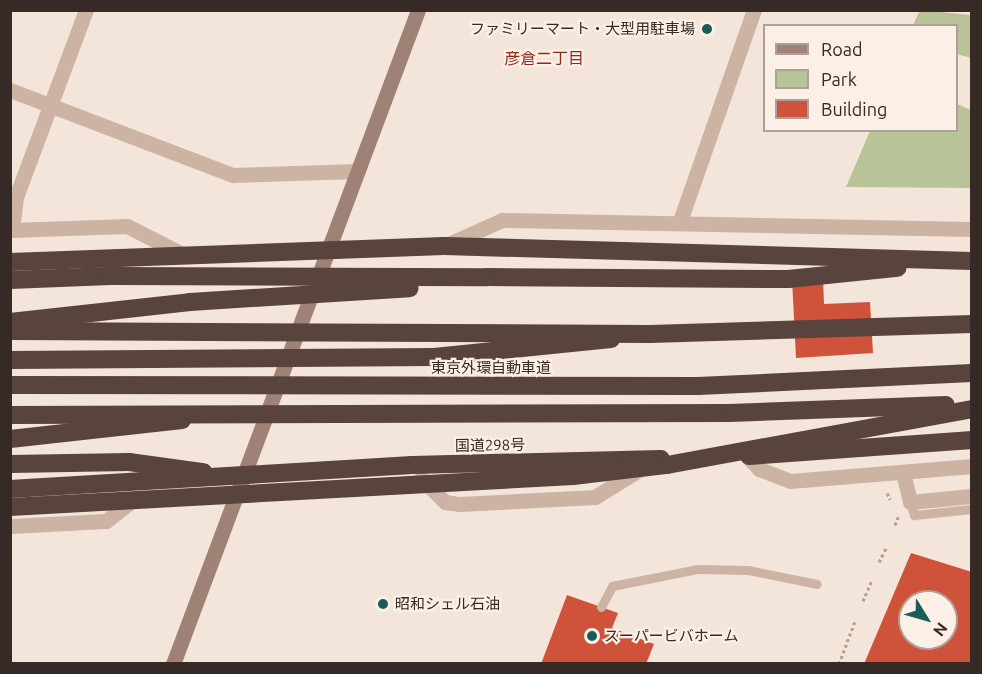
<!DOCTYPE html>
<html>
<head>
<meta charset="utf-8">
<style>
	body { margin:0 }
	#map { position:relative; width:982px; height:674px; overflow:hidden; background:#f3e5d9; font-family:Ubuntu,"Noto Sans JP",sans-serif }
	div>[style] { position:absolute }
	.green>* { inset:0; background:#b8c398 }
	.building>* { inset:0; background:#cf533b }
	.path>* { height:3px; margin-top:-1.5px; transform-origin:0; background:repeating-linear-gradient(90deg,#b89d8e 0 3px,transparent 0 6px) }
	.lane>* { height:9px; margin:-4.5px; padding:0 4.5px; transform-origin:4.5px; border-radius:4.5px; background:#ccb3a4 }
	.street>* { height:15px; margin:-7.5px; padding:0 7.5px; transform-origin:7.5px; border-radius:7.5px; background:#ccb3a4 }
	.secondary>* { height:15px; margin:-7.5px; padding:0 7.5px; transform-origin:7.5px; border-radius:7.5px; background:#a08175 }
	.highway>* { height:18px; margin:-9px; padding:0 9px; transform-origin:9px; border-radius:9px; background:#59433d }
	.highway-bridge>* { height:18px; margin:-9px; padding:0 9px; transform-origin:9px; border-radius:9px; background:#59433d }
	.dots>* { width:16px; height:16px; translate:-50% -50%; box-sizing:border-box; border:3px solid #fbefe6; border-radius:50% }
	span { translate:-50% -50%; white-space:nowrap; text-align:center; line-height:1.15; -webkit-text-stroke:4.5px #fbefe6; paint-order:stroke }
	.poi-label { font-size:15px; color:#372a26 }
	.right { translate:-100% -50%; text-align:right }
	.left { translate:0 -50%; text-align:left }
	.street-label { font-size:15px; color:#372a26 }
	.neighbourhood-label { font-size:16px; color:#8c2b19 }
	.frame { position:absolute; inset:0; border:12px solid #372a26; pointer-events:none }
	.legend { position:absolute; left:763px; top:24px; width:195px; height:108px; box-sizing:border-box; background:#fbefe6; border:2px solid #ada099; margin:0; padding:8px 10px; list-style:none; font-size:18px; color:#372a26 }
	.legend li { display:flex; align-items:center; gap:12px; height:30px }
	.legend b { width:30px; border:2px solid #ada099 }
	.north { position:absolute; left:898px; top:590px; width:60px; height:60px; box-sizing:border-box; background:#fbefe6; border:2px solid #ada099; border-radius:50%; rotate:127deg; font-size:16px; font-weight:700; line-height:24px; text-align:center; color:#372a26 }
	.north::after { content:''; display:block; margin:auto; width:21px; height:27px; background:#195c5a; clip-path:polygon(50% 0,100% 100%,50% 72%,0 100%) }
</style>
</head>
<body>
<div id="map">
	<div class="green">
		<div style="clip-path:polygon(920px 10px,971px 15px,971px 58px,957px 54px,956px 26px,913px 25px)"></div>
		<div style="clip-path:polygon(957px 104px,971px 110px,971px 188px,846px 187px,870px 131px,956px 130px)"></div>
	</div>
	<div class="building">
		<div style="clip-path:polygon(823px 278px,824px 304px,870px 302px,873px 353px,796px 358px,792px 279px)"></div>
		<div style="clip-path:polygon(evenodd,911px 553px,972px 572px,972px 664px,864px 664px,911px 553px,910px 602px,946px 602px,946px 638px,910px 638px,910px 602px)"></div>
		<div style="clip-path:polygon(567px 595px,618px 613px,612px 628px,654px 644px,646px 664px,541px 664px)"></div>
	</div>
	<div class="path">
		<div style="left:887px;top:493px;width:7px;rotate:63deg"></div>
		<div style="left:895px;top:525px;width:11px;rotate:-68deg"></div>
		<div style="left:879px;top:562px;width:16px;rotate:-63deg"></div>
		<div style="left:863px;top:601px;width:21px;rotate:-67deg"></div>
		<div style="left:839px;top:664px;width:46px;rotate:-69.6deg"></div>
	</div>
	<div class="lane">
		<div style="left:910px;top:502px;width:14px;rotate:73deg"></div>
		<div style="left:914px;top:515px;width:58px;rotate:-5.9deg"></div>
		<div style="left:601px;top:607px;width:24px;rotate:-62deg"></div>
		<div style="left:612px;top:586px;width:88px;rotate:-11.2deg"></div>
		<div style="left:698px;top:569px;width:50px;rotate:1.1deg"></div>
		<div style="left:748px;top:570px;width:70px;rotate:11.5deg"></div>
	</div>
	<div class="street">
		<div style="left:10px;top:90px;width:239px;rotate:20.9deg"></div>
		<div style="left:233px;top:175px;width:125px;rotate:-1.8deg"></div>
		<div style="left:680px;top:221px;width:224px;rotate:-70.7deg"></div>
		<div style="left:10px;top:230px;width:117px;rotate:-2deg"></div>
		<div style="left:127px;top:226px;width:59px;rotate:27deg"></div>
		<div style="left:12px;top:230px;width:33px;rotate:-83deg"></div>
		<div style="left:16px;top:197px;width:200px;rotate:-69.5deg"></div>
		<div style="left:444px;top:246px;width:64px;rotate:-24.1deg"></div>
		<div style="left:502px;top:220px;width:470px;rotate:1.1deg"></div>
		<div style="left:747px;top:456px;width:18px;rotate:47deg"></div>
		<div style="left:759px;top:469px;width:33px;rotate:21deg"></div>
		<div style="left:790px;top:481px;width:183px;rotate:-4.7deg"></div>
		<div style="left:903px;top:473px;width:30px;rotate:76deg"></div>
		<div style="left:910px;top:502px;width:62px;rotate:-5.5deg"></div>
		<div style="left:421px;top:478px;width:34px;rotate:45deg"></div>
		<div style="left:445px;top:502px;width:15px;rotate:8deg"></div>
		<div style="left:460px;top:504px;width:135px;rotate:-3deg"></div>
		<div style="left:595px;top:497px;width:55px;rotate:-31.7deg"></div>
		<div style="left:10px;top:526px;width:96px;rotate:-3deg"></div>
		<div style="left:106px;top:521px;width:37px;rotate:-38deg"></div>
	</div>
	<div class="secondary">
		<div style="left:173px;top:664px;width:698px;rotate:-69.46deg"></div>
	</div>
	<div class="highway">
		<div style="left:10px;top:262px;width:434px;rotate:-2.1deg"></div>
		<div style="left:444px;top:246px;width:528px;rotate:1.63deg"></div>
		<div style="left:487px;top:277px;width:301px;rotate:0.4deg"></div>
		<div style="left:788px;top:279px;width:110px;rotate:-5.8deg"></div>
		<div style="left:10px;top:280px;width:100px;rotate:-2.3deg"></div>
		<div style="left:10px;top:322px;width:181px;rotate:-6.3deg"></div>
		<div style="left:434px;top:357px;width:178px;rotate:-5.8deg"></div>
		<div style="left:10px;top:439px;width:173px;rotate:-6.3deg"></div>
		<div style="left:749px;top:456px;width:224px;rotate:-4.1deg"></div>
		<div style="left:10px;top:464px;width:119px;rotate:-1deg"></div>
		<div style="left:129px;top:462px;width:75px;rotate:7.7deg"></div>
		<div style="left:10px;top:489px;width:403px;rotate:-3.4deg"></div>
		<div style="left:412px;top:465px;width:249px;rotate:-1.4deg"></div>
	</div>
	<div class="highway-bridge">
		<div style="left:110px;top:276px;width:377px;rotate:0.2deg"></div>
		<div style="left:190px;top:302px;width:220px;rotate:-3.6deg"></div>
		<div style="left:10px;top:331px;width:640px;rotate:0.27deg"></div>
		<div style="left:650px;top:334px;width:322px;rotate:-1.8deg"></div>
		<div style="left:10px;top:360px;width:424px;rotate:-0.4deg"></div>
		<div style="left:10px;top:385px;width:688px;rotate:0.08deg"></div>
		<div style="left:698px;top:386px;width:274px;rotate:-2.7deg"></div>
		<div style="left:10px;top:415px;width:719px;rotate:-0.16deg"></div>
		<div style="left:729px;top:413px;width:217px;rotate:-2.1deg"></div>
		<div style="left:10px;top:507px;width:564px;rotate:-3.15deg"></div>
		<div style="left:573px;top:476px;width:95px;rotate:-6.7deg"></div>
		<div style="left:667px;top:465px;width:310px;rotate:-10.4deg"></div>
	</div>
	<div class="dots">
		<div style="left:707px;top:29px;background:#195c5a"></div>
		<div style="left:383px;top:604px;background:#195c5a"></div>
		<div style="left:592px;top:636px;background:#195c5a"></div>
	</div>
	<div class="poi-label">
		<span class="right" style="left:695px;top:29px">ファミリーマート・大型用駐車場</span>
		<span class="left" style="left:395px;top:604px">昭和シェル石油</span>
		<span class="left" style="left:604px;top:636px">スーパービバホーム</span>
	</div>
	<div class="street-label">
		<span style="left:491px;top:368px">東京外環自動車道</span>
		<span style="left:490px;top:445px;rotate:-1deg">国道298号</span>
	</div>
	<div class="neighbourhood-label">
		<span style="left:544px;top:58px">彦倉二丁目</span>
	</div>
	<div class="frame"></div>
	<ul class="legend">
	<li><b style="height:8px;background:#a08175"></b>Road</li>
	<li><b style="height:16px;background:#b8c398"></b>Park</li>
	<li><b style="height:16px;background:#cf533b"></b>Building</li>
	</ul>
	<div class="north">N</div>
</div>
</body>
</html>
